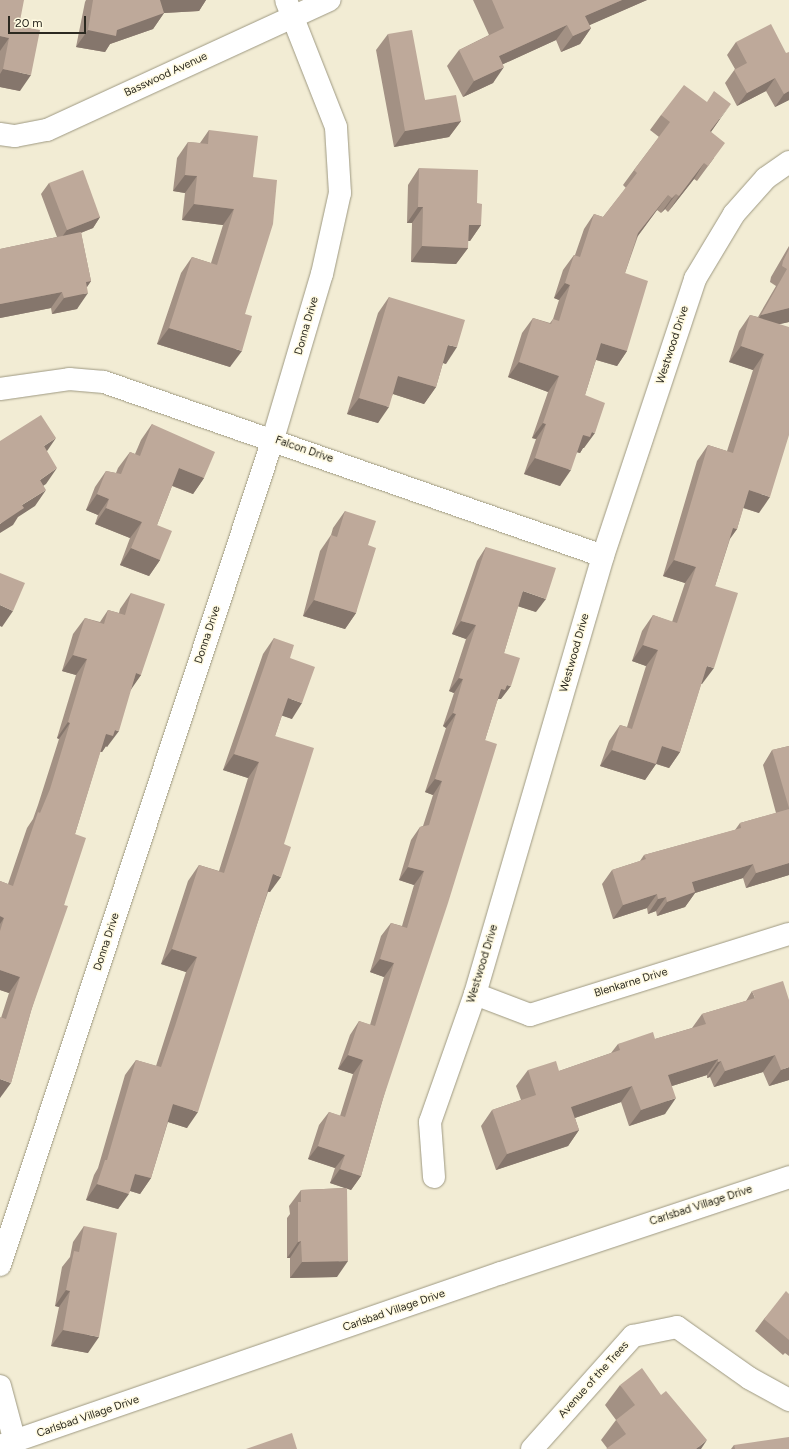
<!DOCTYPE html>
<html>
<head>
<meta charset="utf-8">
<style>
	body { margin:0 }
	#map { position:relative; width:789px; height:1449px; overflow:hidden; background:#f2ecd4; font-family:Figtree,sans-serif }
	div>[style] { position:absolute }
	.roads { filter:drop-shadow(0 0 1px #9e9982) drop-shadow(0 0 1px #9e9982) }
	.street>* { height:22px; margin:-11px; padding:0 11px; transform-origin:11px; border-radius:11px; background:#fff }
	.secondary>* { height:22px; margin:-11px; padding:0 11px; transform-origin:11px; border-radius:11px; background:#fff }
	.primary>* { height:22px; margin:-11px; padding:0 11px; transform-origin:11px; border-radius:11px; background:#fff }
	.wall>* { inset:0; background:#a39184 }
	.shaded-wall>* { inset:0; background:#85766c }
	.building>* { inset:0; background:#bea99a }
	span { translate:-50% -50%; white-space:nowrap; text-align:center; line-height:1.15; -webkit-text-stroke:3px #fffae1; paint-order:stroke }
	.street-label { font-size:11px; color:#2b2920 }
	.scale { position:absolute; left:8px; top:16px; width:78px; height:18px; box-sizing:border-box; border:2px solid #2b2920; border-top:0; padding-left:5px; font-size:12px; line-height:14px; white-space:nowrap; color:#2b2920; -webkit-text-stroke:3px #fffae1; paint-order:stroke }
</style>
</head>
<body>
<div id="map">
	<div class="roads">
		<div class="street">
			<div style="left:0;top:389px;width:70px;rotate:-8.2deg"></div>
			<div style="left:69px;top:379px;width:35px;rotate:5deg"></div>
			<div style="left:104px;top:382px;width:528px;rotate:19.22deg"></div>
			<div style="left:475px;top:994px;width:59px;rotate:20.9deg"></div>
			<div style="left:530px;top:1015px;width:271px;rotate:-17.4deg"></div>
			<div style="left:434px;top:1177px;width:55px;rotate:-94.2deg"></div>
			<div style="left:430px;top:1122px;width:136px;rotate:-70.6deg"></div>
			<div style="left:475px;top:994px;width:456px;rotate:-73.7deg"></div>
			<div style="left:603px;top:556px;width:292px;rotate:-71.6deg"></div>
			<div style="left:695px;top:279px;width:76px;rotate:-59deg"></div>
			<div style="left:734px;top:214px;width:48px;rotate:-48.4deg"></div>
			<div style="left:766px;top:178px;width:28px;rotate:-35deg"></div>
			<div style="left:532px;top:1449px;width:152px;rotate:-48.2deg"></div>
			<div style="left:633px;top:1336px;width:45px;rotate:-11.6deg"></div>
			<div style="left:677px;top:1327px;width:88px;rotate:35.3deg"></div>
			<div style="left:749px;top:1378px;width:46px;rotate:28.8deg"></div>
		</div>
		<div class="secondary">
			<div style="left:0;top:134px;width:15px;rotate:8deg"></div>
			<div style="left:15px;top:136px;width:33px;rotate:-11deg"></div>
			<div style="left:47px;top:130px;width:311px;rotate:-24.7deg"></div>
			<div style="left:0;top:1265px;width:870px;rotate:-71.71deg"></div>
			<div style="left:273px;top:439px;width:172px;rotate:-73.5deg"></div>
			<div style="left:322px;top:274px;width:83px;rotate:-77.5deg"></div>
			<div style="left:340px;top:193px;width:66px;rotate:-93.5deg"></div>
			<div style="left:336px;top:127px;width:136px;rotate:-111.5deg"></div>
			<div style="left:0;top:1386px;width:58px;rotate:75deg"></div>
		</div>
		<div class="primary">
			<div style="left:0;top:1446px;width:530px;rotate:-19.05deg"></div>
			<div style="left:501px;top:1273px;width:304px;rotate:-18.4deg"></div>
		</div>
	</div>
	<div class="wall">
		<div style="clip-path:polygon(0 0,19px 26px,20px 91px,0 87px)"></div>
		<div style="clip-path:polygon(86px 0,206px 0,199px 11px,164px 13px,153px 29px,110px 44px,105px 52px,76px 47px,85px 2px)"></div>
		<div style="clip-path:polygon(473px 0,647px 0,589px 25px,591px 28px,580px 44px,561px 52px,556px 40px,503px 64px,493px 83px,463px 97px,447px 66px,459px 50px,489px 35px)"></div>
		<div style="clip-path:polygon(388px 34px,425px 100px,461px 121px,449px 137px,394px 147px,376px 50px)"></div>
		<div style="clip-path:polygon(736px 42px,786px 53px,789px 100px,775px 107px,766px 91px,737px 106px,725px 83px,735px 69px,727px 55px)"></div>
		<div style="clip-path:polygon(661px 115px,720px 119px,711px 132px,714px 158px,697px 181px,694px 179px,668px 212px,665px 209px,661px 213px,657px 210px,638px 236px,625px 273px,627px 351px,617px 366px,596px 360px,585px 395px,584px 448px,583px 448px,580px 453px,577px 452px,560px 486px,524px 474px,536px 439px,532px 438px,548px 392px,508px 377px,522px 333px,533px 318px,550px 323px,553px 319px,559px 300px,554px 298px,563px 270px,574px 255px,575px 255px,584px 229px,594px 214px,603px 217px,626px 188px,623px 185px,634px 170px,659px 137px,650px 130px)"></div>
		<div style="clip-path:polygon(209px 130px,253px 177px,245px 314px,230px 367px,157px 344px,181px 273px,192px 257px,211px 263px,223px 225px,182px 220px,185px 193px,173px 191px,177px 158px,188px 142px,200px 143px)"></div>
		<div style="clip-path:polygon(419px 168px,477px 203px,481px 225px,470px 241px,468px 241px,468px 248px,456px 264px,411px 262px,412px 223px,407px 223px,408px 185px)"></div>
		<div style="clip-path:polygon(49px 183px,100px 217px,93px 228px,81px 233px,91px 281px,87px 287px,77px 309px,52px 314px,51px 308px,0 318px,0 249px,57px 237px,41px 194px)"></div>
		<div style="clip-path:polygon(789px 246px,789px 322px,779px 324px,759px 513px,743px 508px,737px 529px,730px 539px,715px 586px,702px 684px,701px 684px,680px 752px,669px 768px,656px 764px,645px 780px,600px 766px,609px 741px,620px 725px,627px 727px,646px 666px,632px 661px,642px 631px,653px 615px,672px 622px,685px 583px,663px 576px,697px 461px,708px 445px,727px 451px,753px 370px,729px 362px,739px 331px,750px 315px,758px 317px,776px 286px,770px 282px,771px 277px)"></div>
		<div style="clip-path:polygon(389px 297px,446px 364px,443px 363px,436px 387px,424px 404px,393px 394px,378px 423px,347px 414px,378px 313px)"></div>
		<div style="clip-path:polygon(152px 424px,204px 478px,193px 494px,172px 486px,157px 525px,160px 560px,149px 576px,120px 565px,130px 538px,95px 524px,98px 515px,86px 510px,95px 487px,106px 471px,116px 473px,118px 468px,130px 452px,135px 454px,141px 440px)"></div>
		<div style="clip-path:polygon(345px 511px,368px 545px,356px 613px,345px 629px,303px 616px,320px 551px,331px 535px,333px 528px)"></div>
		<div style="clip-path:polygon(486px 547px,536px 612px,518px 606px,504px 653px,501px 699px,498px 699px,497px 701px,485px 740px,361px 1176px,351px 1190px,347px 1188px,337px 1277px,290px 1278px,290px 1258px,287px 1258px,287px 1218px,290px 1214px,289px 1206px,301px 1190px,345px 1188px,330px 1183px,335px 1168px,308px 1159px,319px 1125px,329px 1112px,340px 1116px,353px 1074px,338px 1069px,350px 1035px,359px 1021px,370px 1025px,384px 977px,370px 972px,381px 936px,391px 923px,402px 926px,414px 885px,399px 880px,411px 840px,420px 827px,423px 826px,433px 795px,425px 792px,446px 728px,443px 726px,454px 693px,449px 691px,466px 639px,452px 634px,477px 561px)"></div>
		<div style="clip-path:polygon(131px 593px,141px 675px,131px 688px,107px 747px,106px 746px,102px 752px,100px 752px,75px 834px,64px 905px,31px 1011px,11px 1083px,1px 1018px,9px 993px,0 990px,0 881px,8px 884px,27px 828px,33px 819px,38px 805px,59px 739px,57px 738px,76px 675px,62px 671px,73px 634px,85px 618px,100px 622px,108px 610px,119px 613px,120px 609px)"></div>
		<div style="clip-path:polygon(274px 638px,290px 658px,292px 719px,282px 715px,275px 736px,284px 844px,270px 892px,268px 892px,187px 1128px,168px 1122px,151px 1178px,140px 1194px,130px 1191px,118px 1209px,86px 1200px,94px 1175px,98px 1168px,125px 1075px,136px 1060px,156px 1066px,164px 1041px,186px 972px,161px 964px,188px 881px,199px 865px,219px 871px,248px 778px,223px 770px,263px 654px)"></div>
		<div style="clip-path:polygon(789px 746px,789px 875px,746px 888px,743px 878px,695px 893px,685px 907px,657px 916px,656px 911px,648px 914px,647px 908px,613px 919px,602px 884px,612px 870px,640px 861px,644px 855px,735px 830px,740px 823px,776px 813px,763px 765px,772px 750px)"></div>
		<div style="clip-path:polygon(752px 991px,789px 1080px,769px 1086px,763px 1072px,714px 1087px,710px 1077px,707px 1078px,707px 1075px,672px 1086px,665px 1114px,629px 1126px,621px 1102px,575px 1118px,579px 1130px,568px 1146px,496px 1170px,481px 1126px,492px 1110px,521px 1100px,516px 1086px,528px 1070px,559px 1071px,611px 1053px,618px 1044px,655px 1039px,692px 1028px,702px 1014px,746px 1001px)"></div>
		<div style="clip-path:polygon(84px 1226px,88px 1353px,51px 1346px,59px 1307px,55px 1306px,62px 1267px,70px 1257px,73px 1242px)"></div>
		<div style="clip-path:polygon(789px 1294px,789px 1356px,785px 1353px,783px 1355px,755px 1331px,764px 1319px)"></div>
		<div style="clip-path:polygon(620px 1385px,701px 1449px,607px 1448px,601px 1440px,616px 1420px,605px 1405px)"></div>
		<div style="clip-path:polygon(734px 1445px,789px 1449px,731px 1449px)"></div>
	</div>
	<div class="shaded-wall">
		<div style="clip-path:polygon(158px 0,206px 0,199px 11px,164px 13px,153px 29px,110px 44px,105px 52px,76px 47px,88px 30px,117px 30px)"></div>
		<div style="clip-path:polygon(622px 0,647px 0,574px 32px,585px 16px)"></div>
		<div style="clip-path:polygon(567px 25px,556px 40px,488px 71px,499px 56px)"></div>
		<div style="clip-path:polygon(591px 28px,580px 44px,561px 52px,573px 36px)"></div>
		<div style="clip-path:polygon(0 36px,9px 38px,0 51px)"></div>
		<div style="clip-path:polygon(504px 67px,493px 83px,463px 97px,474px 81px)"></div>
		<div style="clip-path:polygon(3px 69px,31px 75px,20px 91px,0 87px,0 74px)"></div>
		<div style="clip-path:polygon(775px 78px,766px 91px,737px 106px,747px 93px)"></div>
		<div style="clip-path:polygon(789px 91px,789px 100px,775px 107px,784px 94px)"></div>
		<div style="clip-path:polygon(731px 104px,720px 119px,700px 147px,710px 131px)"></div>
		<div style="clip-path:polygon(461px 121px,449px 137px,394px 147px,405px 131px)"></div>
		<div style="clip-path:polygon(704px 163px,694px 179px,668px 212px,679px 196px)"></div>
		<div style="clip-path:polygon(185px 175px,197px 176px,185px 193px,173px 191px)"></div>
		<div style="clip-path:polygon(676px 194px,665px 209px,661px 213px,672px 198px)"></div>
		<div style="clip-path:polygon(668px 195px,657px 210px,628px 249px,638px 233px)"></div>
		<div style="clip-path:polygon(194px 204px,234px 209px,223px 225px,182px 220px)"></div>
		<div style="clip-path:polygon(418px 207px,423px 207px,412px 223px,407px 223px)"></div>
		<div style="clip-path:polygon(100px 217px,93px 228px,59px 241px,67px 230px)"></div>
		<div style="clip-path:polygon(469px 225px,481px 225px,470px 241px,457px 241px)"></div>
		<div style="clip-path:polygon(422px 246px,468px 248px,456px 264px,411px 262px)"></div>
		<div style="clip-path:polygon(91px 281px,82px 294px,88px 293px,77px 309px,52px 314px,64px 298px,86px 282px)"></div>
		<div style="clip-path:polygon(565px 283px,570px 285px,559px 300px,554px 298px)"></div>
		<div style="clip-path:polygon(62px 292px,51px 308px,0 318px,0 304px)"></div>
		<div style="clip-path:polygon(789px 308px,789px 322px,750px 331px,761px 315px)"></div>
		<div style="clip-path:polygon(169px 328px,242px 351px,230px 367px,157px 344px)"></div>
		<div style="clip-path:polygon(601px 343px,627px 351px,617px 366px,590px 358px)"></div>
		<div style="clip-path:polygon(448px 345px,457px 347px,446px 364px,437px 361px)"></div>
		<div style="clip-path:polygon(741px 346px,764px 354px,753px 370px,729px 362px)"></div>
		<div style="clip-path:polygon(519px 362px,559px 376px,548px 392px,508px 377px)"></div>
		<div style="clip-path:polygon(398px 376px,436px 387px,424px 404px,387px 392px)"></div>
		<div style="clip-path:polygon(359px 398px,389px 407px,378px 423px,347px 414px)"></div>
		<div style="clip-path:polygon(543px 423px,546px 424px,536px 439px,532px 438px)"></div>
		<div style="clip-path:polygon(592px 432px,595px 433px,584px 448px,583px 448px,580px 453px,572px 451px,583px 435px)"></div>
		<div style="clip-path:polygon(56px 438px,45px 454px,44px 446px)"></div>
		<div style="clip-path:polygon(535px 458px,571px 470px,560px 486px,524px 474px)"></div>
		<div style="clip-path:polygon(57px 468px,46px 484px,28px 496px,40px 480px)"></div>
		<div style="clip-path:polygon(179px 468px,204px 478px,193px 494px,168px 484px)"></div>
		<div style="clip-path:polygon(46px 490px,35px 506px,18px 517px,13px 525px,0 533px,0 524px,22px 505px)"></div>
		<div style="clip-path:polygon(749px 490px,770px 497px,759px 513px,738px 506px)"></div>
		<div style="clip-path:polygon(97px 494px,109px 499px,98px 515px,86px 510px)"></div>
		<div style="clip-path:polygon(106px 508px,142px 522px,130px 538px,95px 524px)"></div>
		<div style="clip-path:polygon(733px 528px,737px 529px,725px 545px)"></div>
		<div style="clip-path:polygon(131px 548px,160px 560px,149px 576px,120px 565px)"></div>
		<div style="clip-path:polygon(674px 560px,696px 567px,685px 583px,663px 576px)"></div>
		<div style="clip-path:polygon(523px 591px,546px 599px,536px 612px,514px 605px)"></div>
		<div style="clip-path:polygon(314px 600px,356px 613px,345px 629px,303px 616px)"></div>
		<div style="clip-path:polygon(0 605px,13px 611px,2px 627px,0 626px)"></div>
		<div style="clip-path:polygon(461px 621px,476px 625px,466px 639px,452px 634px)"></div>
		<div style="clip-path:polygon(643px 645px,658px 650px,646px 666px,632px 661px)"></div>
		<div style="clip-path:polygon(73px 655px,87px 659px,76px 675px,62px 671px)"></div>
		<div style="clip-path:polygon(707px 666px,714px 668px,702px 684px,696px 682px)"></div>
		<div style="clip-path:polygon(136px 673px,141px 675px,130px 691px)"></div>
		<div style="clip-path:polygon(459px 678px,463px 679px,454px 693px,449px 691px)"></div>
		<div style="clip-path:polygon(507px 685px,511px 686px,501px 699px,498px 699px,495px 704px,501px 689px)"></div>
		<div style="clip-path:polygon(288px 698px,302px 703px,292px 719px,277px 714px)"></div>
		<div style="clip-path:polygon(453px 713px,456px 714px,446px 728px,443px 726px)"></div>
		<div style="clip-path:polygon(68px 722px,70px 723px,59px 739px,57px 738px)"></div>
		<div style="clip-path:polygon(115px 730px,119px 731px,107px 747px,106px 746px,102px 752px,95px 750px,106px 734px)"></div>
		<div style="clip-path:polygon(662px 746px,680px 752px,669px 768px,651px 762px)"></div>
		<div style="clip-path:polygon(612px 750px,656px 764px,645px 780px,600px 766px)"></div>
		<div style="clip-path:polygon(234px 754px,259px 762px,248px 778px,223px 770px)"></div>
		<div style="clip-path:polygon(435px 779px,442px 781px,433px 795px,425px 792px)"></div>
		<div style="clip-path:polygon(789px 863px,789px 875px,746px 888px,756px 873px)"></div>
		<div style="clip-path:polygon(753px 864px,743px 878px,695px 893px,685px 907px,657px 916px,667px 902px,692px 882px)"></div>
		<div style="clip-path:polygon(408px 867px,424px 871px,414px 885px,399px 880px)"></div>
		<div style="clip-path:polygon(273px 874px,281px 877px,270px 892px,263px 890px)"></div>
		<div style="clip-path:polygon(657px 894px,647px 908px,613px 919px,623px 905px)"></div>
		<div style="clip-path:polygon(666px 897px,656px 911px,648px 914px,658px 899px)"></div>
		<div style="clip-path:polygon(0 916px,4px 918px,0 924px)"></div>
		<div style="clip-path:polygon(172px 949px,197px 957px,186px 972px,161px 964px)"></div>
		<div style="clip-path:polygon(380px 959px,394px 963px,384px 977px,370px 972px)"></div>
		<div style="clip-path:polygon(0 970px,20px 977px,9px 993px,0 990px)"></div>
		<div style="clip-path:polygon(348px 1055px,363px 1060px,353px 1074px,338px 1069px)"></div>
		<div style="clip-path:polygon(775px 1055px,763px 1072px,714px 1087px,725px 1071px)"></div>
		<div style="clip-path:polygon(718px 1059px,707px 1075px,656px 1091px,668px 1075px)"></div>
		<div style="clip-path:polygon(721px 1061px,710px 1077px,707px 1078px,718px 1062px)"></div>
		<div style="clip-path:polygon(789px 1067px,789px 1080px,769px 1086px,781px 1070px)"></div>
		<div style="clip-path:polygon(0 1079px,11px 1083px,0 1098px)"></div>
		<div style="clip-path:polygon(632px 1086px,621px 1102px,560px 1123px,571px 1107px)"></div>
		<div style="clip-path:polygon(676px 1098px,665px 1114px,629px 1126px,641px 1110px)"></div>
		<div style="clip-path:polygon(173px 1104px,198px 1112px,187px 1128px,162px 1120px)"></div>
		<div style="clip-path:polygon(579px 1130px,568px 1146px,496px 1170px,507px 1154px)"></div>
		<div style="clip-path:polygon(318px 1146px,345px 1155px,335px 1168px,308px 1159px)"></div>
		<div style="clip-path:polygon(340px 1169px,361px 1176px,351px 1190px,330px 1183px)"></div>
		<div style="clip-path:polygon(135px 1174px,151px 1178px,140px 1194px,124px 1189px)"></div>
		<div style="clip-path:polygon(97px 1184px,129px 1194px,118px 1209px,86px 1200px)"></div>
		<div style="clip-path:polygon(301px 1241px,290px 1258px,287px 1258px,298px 1242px)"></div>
		<div style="clip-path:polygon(348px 1261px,337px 1277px,290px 1278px,302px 1262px)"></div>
		<div style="clip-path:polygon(66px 1290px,70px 1291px,59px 1307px,55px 1306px)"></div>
		<div style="clip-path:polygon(63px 1330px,99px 1337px,88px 1353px,51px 1346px)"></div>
		<div style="clip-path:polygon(707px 1440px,701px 1449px,696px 1449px)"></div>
	</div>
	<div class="building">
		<div style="clip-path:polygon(0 0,24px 0,19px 26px,40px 30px,31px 75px,3px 69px,9px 38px,0 36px)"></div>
		<div style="clip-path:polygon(93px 0,160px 0,164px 13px,117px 30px,116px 36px,88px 30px)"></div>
		<div style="clip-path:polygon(492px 0,622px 0,585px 16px,591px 28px,573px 36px,567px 25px,499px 56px,504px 67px,474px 81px,459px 50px,504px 28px)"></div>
		<div style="clip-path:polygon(771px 24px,786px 53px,789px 52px,789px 91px,784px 94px,775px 78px,747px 93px,734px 70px,747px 63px,736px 42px)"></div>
		<div style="clip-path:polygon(412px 30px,425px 100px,456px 95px,461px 121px,405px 131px,388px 34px)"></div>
		<div style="clip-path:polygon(684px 85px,707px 102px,714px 91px,731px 104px,710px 131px,725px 143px,708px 166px,704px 163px,679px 196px,676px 194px,672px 198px,668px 195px,638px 233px,625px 273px,648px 281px,627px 351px,601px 343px,585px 395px,605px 403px,595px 433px,592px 432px,590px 437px,583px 435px,571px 470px,535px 458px,546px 424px,543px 423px,559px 376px,519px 362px,533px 318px,551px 324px,553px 319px,559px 321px,570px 285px,565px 283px,574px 255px,580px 257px,594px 214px,603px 217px,637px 173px,634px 170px,670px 122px,661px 115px)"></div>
		<div style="clip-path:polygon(209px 130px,258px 136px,253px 177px,277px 180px,273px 224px,245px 314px,252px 316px,242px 351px,169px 328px,192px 257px,217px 265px,234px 209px,194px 204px,197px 176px,185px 175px,188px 142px,208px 144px)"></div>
		<div style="clip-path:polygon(419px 168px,478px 170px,477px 203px,482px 204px,481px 225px,469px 225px,468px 248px,422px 246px,423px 207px,418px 207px)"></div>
		<div style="clip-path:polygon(83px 170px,100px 217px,67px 230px,49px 183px)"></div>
		<div style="clip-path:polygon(81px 232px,91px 281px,86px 282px,88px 293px,64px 298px,62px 292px,0 304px,0 249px)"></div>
		<div style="clip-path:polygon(789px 249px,789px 308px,761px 315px,787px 269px,782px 266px,783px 261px)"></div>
		<div style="clip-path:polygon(389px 297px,465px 320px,457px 347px,448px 345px,436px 387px,398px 376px,389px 407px,359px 398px)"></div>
		<div style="clip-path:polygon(750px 315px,789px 327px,789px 435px,770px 497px,749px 490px,737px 529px,733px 528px,715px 586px,738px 593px,714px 668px,707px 666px,680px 752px,662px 746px,656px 764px,612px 750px,620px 725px,632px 729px,658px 650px,643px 645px,653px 615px,677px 623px,696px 567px,674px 560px,708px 445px,733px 453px,764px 354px,741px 346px)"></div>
		<div style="clip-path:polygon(41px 415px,56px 438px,44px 446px,57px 468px,40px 480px,46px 490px,22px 505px,24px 508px,0 524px,0 441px)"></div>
		<div style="clip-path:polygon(152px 424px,215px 452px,204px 478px,179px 468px,157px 525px,172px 531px,160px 560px,131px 548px,142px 522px,106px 508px,109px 499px,97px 494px,106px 471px,121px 474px,130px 452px,140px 456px)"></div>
		<div style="clip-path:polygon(345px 511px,376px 521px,368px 545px,376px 548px,356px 613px,314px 600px,331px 535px,337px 537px)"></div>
		<div style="clip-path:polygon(486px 547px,556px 568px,546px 599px,523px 591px,504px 653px,520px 658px,511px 686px,507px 685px,505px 690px,501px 689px,485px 740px,497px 744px,448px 903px,381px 1105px,361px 1176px,340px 1169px,345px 1155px,318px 1146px,329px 1112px,345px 1117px,363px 1060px,348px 1055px,359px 1021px,375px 1026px,394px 963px,380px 959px,391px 923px,407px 928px,424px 871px,408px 867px,420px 827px,429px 825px,442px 781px,435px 779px,456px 714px,453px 713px,463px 679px,459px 678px,476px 625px,461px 621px)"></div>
		<div style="clip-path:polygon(0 573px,25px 583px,13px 611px,0 605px)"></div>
		<div style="clip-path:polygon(131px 593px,165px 604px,141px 675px,136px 673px,119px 731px,115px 730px,113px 736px,106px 734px,75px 834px,86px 838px,64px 905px,68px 906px,31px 1011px,11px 1083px,0 1079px,0 1017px,6px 1019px,20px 977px,0 970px,0 931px,4px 918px,0 916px,0 881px,13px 886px,38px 812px,40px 813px,50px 789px,70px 723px,68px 722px,87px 659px,73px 655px,85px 618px,104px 624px,108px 610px,125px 615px)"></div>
		<div style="clip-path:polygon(274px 638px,294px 645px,290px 658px,315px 667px,302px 703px,288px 698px,275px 736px,314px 748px,284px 844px,291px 847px,281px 877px,273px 874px,198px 1112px,173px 1104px,151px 1178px,135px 1174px,129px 1194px,97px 1184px,105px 1160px,107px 1160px,136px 1060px,161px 1067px,175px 1026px,197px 957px,172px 949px,199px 865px,224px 873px,238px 830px,259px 762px,234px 754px)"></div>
		<div style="clip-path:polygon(789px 746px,789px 808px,772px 750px)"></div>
		<div style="clip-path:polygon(789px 809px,789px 863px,756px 873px,753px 864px,692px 882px,695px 892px,667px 902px,666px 897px,658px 899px,657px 894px,623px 905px,612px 870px,646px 859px,644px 855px,741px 828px,740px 823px)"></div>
		<div style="clip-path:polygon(783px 981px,789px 1000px,789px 1067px,781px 1070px,775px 1055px,725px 1071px,721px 1061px,718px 1062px,718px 1059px,668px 1075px,676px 1098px,641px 1110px,632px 1086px,571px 1107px,579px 1130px,507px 1154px,492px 1110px,536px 1095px,528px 1070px,556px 1061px,559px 1071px,620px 1050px,618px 1044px,653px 1032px,655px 1039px,706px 1024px,702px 1014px,755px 998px,752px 991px)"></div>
		<div style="clip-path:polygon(347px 1188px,348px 1261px,302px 1262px,301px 1241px,298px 1242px,298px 1202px,301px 1202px,301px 1190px)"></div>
		<div style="clip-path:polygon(84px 1226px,117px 1233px,99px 1337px,63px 1330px,70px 1291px,66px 1290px,74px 1251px,79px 1252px)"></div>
		<div style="clip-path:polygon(786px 1291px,789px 1294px,789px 1340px,764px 1319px)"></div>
		<div style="clip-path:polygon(642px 1368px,661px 1395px,666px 1391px,707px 1440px,696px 1449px,606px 1449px,626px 1434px,616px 1420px,635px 1405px,620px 1385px)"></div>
		<div style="clip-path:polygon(292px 1433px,297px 1449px,246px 1449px)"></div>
		<div style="clip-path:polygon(789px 1437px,789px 1449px,735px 1449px,734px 1445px)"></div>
	</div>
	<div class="street-label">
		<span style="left:166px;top:75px;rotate:-25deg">Basswood Avenue</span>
		<span style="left:307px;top:326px;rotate:-74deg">Donna Drive</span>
		<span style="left:673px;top:345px;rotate:-72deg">Westwood Drive</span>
		<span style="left:304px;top:450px;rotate:19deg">Falcon Drive</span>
		<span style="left:208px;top:635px;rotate:-72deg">Donna Drive</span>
		<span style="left:575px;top:653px;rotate:-74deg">Westwood Drive</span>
		<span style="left:107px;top:942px;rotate:-72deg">Donna Drive</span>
		<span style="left:483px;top:964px;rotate:-73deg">Westwood Drive</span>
		<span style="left:631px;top:983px;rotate:-17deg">Blenkarne Drive</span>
		<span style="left:701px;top:1206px;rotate:-18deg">Carlsbad Village Drive</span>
		<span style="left:394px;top:1311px;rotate:-19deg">Carlsbad Village Drive</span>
		<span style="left:594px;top:1380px;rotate:-48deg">Avenue of the Trees</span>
		<span style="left:88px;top:1417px;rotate:-19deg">Carlsbad Village Drive</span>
	</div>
	<div class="scale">20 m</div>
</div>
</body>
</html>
